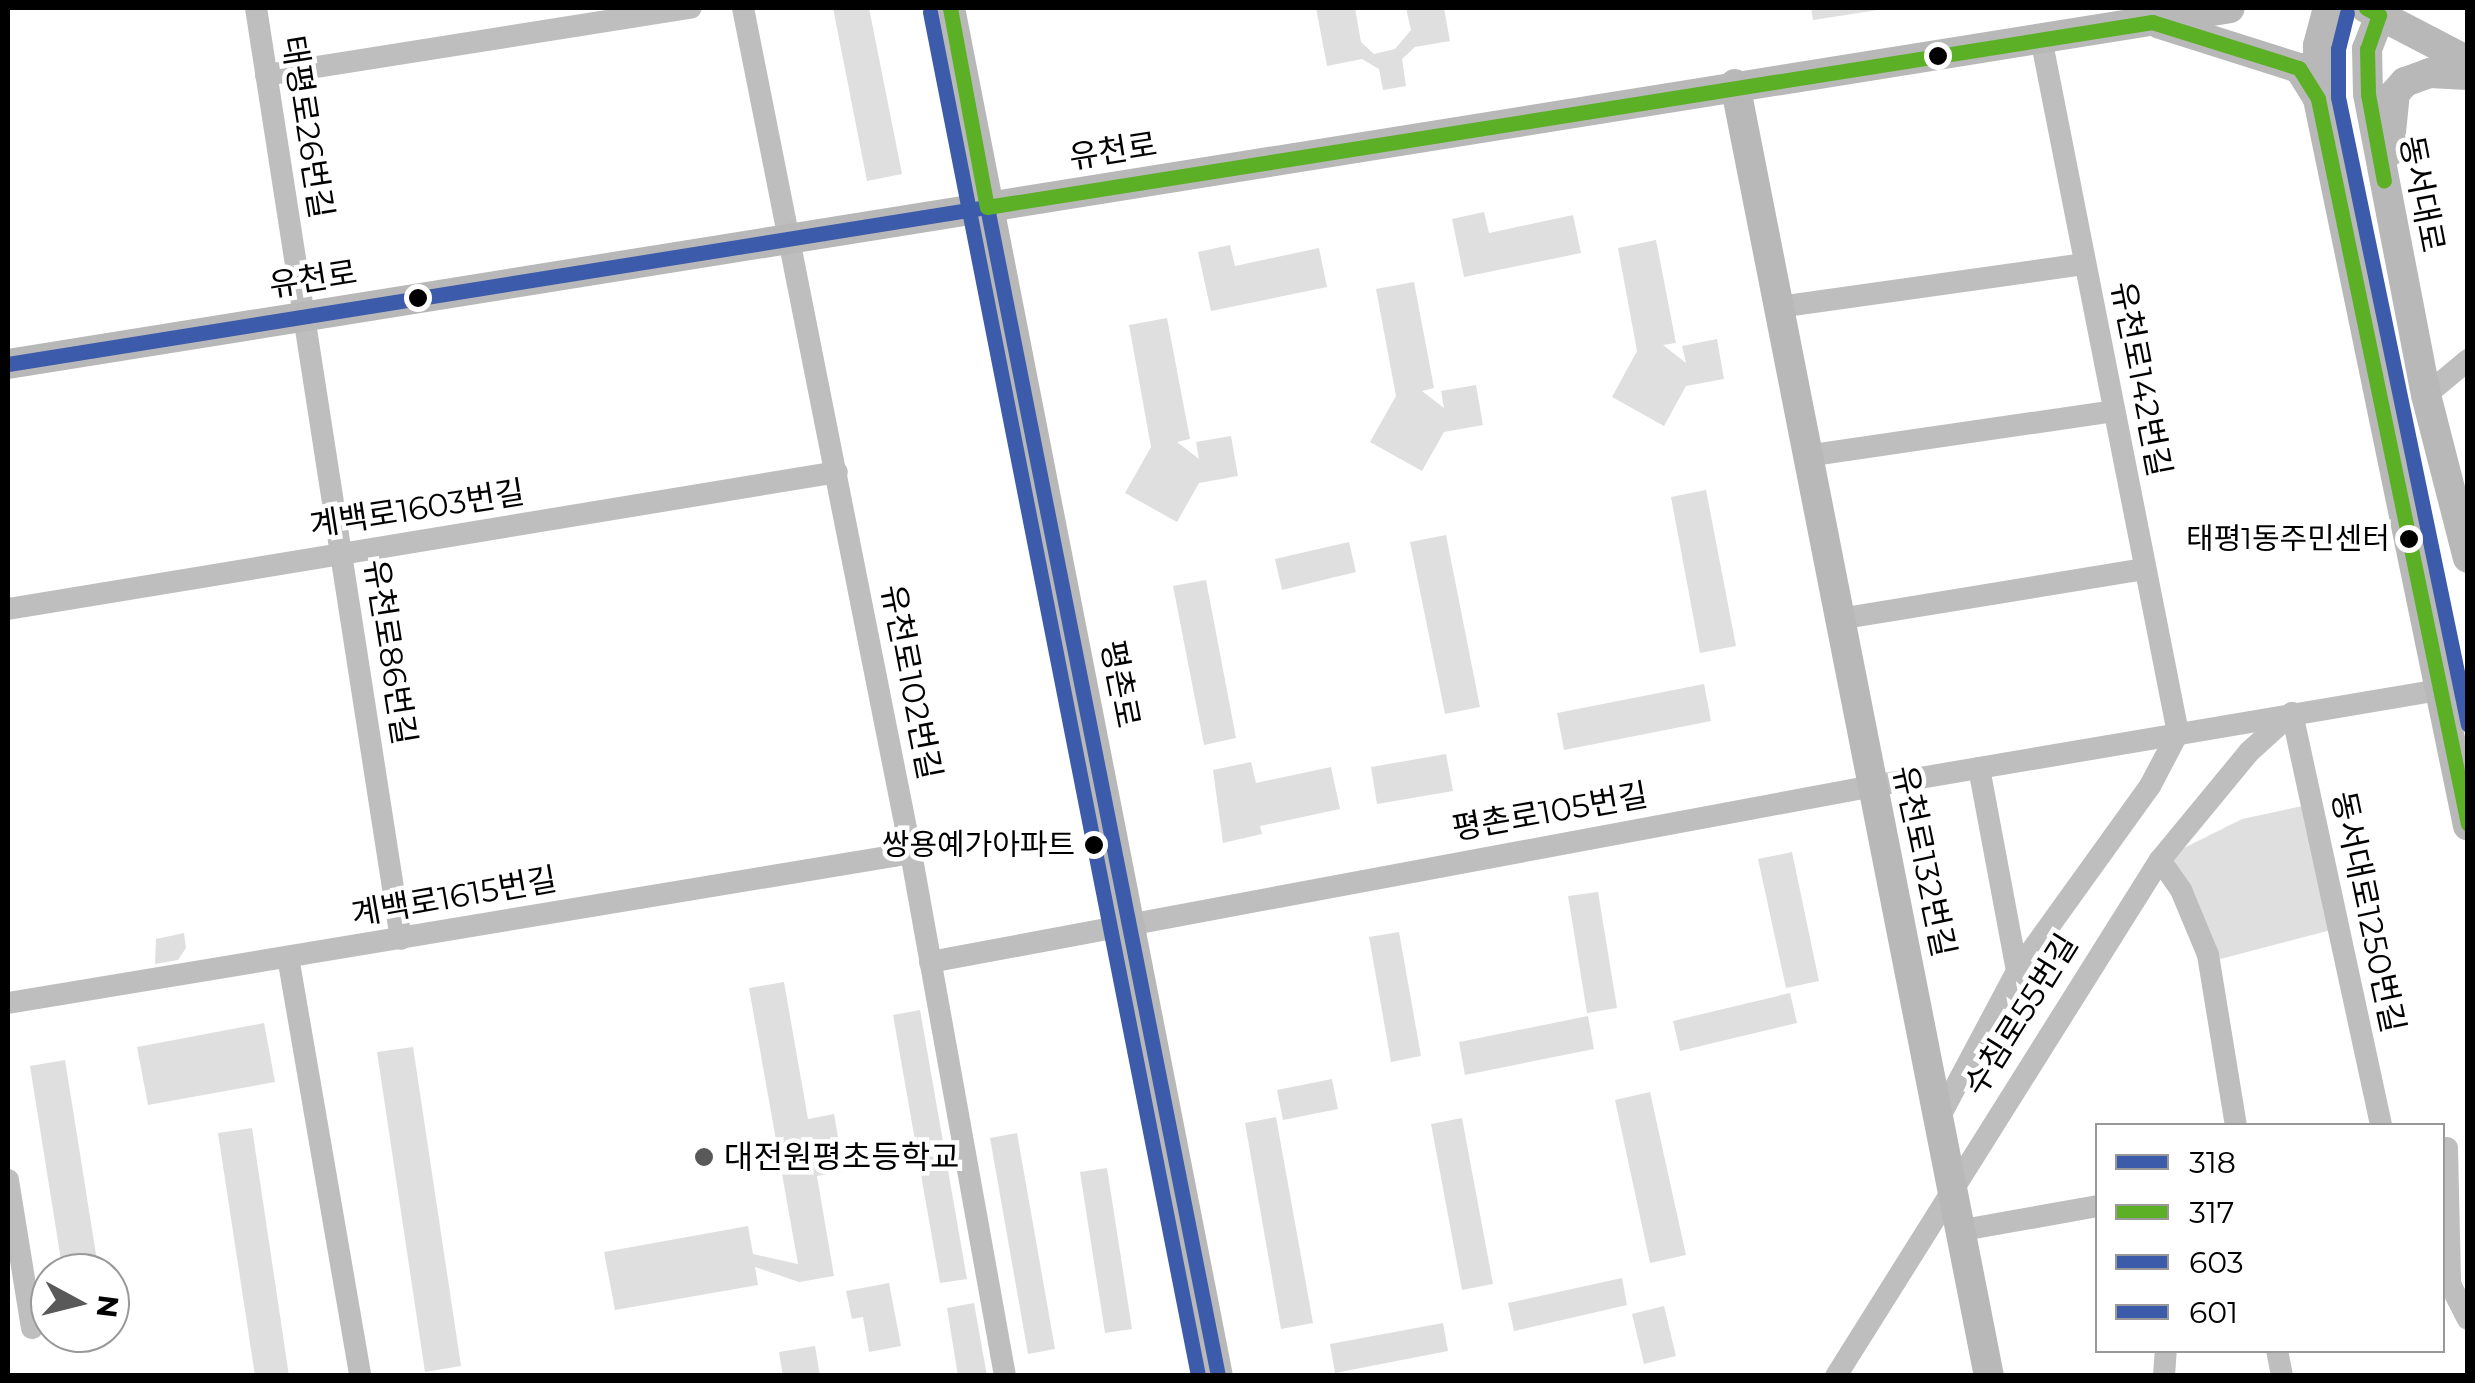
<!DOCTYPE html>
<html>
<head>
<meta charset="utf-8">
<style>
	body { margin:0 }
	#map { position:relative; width:2475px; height:1383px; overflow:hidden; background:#fff; font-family:Montserrat,"Noto Sans KR",sans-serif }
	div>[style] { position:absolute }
	.building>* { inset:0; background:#dfdfdf }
	.street>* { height:22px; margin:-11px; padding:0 11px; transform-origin:11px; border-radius:11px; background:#bebebe }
	.secondary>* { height:30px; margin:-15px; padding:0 15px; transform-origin:15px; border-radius:15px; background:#b8b8b8 }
	.bus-1>* { height:15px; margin:-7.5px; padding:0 7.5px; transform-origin:7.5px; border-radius:7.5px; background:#3d5bab }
	.bus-2>* { height:15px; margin:-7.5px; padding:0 7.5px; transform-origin:7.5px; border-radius:7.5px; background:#5bb025 }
	.bus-3>* { height:15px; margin:-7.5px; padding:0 7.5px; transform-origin:7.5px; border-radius:7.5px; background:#3d5bab }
	.bus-4>* { height:15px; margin:-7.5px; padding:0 7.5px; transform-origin:7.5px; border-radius:7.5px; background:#3d5bab }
	.dots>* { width:28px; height:28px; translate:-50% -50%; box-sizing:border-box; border:5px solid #fff; border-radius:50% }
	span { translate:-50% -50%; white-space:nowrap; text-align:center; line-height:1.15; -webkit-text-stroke:9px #fff; paint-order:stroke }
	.bus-label { font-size:30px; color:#000 }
	.right { translate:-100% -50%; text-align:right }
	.street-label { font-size:32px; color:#000 }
	.poi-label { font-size:32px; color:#000 }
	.left { translate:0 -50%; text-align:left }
	.frame { position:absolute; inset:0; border:10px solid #000; pointer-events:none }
	.legend { position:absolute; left:2095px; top:1123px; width:350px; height:230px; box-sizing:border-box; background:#fff; border:2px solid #999; margin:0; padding:12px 18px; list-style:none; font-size:30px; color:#000 }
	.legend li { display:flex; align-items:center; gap:20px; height:50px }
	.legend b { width:50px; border:2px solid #999 }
	.north { position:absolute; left:30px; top:1253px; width:100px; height:100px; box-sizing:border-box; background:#fff; border:2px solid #999; border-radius:50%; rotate:97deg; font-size:28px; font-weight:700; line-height:40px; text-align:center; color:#000 }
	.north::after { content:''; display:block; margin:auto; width:35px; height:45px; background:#595959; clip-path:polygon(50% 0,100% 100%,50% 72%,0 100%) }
</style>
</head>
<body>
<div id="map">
	<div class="building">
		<div style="clip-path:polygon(833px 8px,869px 8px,902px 174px,867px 181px)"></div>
		<div style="clip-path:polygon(1316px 8px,1355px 8px,1361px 42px,1374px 54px,1395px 49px,1411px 30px,1406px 8px,1444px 8px,1450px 41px,1415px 47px,1402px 59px,1406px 86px,1383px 90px,1379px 69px,1362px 59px,1327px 66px)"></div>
		<div style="clip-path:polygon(1811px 8px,1878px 8px,1878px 10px,1813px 20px)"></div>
		<div style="clip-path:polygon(1484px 212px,1489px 233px,1573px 215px,1581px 253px,1464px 277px,1452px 219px)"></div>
		<div style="clip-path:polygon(1656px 240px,1676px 343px,1663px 345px,1686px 363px,1682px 346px,1717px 339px,1724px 379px,1686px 386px,1664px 426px,1612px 397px,1637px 351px,1618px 248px)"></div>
		<div style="clip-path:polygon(1230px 245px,1235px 266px,1319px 248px,1327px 287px,1211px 311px,1198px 252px)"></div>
		<div style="clip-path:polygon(1414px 282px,1434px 388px,1422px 391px,1444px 408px,1441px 391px,1476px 385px,1483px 425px,1444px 432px,1422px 471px,1370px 442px,1396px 396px,1376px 289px)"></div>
		<div style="clip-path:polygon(1167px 318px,1190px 439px,1177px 442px,1199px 459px,1196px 442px,1231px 436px,1238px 476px,1199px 483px,1177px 522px,1125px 493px,1151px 447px,1129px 325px)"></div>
		<div style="clip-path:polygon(1706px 490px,1736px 646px,1700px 653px,1671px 497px)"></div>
		<div style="clip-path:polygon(1446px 535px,1480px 707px,1445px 714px,1410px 542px)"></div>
		<div style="clip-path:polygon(1349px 542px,1356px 572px,1282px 590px,1275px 559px)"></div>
		<div style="clip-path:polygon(1206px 580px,1236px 738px,1204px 745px,1173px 586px)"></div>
		<div style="clip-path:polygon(1704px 684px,1711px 721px,1564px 750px,1557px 713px)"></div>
		<div style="clip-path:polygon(1446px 754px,1453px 791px,1377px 804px,1371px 767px)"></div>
		<div style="clip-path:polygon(1251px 762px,1256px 783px,1331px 767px,1340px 809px,1260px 826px,1262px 834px,1223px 843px,1213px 770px)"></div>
		<div style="clip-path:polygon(2312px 804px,2339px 928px,2209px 962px,2160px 860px,2242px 819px)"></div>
		<div style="clip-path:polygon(1792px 852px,1819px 981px,1786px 988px,1758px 859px)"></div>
		<div style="clip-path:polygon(1598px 892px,1617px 1008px,1587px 1013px,1568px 896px)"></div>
		<div style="clip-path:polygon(1399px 932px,1421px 1056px,1391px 1062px,1369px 937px)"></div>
		<div style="clip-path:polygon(184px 933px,186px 948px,178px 960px,155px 964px,156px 939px)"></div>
		<div style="clip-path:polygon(784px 982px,808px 1119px,834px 1114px,844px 1171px,817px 1176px,834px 1276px,799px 1282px,755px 1267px,758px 1285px,615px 1310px,604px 1252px,748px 1226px,753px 1254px,798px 1264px,749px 988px)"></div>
		<div style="clip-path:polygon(1790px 993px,1797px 1023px,1680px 1051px,1673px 1021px)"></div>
		<div style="clip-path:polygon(920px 1010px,967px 1279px,940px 1283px,893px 1015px)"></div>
		<div style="clip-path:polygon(1588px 1016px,1594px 1049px,1465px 1075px,1459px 1042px)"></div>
		<div style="clip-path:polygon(264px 1023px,275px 1082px,148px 1105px,137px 1047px)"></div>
		<div style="clip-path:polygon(413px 1047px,461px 1366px,425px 1372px,377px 1052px)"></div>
		<div style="clip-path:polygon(65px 1060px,99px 1273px,63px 1273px,30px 1066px)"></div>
		<div style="clip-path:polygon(1332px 1079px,1338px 1109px,1283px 1120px,1277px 1090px)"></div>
		<div style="clip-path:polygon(1650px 1092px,1686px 1255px,1650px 1263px,1615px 1100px)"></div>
		<div style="clip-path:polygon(1276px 1117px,1313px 1323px,1281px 1329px,1245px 1123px)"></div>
		<div style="clip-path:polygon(1462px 1118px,1493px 1284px,1462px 1290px,1431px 1124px)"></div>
		<div style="clip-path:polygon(252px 1128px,289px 1376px,255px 1376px,218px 1133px)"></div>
		<div style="clip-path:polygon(1017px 1133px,1055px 1349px,1028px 1354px,990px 1138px)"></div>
		<div style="clip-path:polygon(1107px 1168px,1132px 1329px,1105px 1333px,1080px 1172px)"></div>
		<div style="clip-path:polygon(1622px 1278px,1627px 1305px,1514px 1331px,1508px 1303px)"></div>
		<div style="clip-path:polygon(889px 1283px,901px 1346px,869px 1352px,863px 1317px,852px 1319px,846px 1291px)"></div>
		<div style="clip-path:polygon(974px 1303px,987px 1376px,958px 1376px,947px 1308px)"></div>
		<div style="clip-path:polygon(1664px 1306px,1676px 1356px,1644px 1364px,1632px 1314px)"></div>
		<div style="clip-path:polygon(1443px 1323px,1448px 1351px,1335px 1373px,1330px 1344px)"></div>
		<div style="clip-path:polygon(815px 1346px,820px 1376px,783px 1376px,779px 1352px)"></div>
	</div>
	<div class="street">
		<div style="left:256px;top:8px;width:942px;rotate:81.15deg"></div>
		<div style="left:743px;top:8px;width:862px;rotate:78.76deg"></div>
		<div style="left:911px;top:853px;width:531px;rotate:79.81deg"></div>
		<div style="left:266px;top:75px;width:430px;rotate:-9deg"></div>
		<div style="left:1778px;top:307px;width:310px;rotate:-8deg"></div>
		<div style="left:2426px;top:395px;width:55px;rotate:-39.8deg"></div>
		<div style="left:1806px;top:456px;width:311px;rotate:-8.3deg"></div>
		<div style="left:8px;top:609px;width:840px;rotate:-9.38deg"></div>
		<div style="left:1839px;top:619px;width:310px;rotate:-9.3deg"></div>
		<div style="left:2292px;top:713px;width:422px;rotate:77.8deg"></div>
		<div style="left:1979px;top:768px;width:207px;rotate:79.4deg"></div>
		<div style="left:2160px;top:860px;width:37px;rotate:55deg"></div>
		<div style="left:2181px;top:890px;width:70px;rotate:67.4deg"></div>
		<div style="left:2208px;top:955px;width:173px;rotate:80.7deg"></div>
		<div style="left:288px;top:957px;width:425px;rotate:80.2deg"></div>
		<div style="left:930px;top:962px;width:959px;rotate:-10.57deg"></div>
		<div style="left:1873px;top:786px;width:574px;rotate:-9.63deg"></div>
		<div style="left:8px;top:1003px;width:915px;rotate:-9.43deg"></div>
		<div style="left:1940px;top:1116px;width:164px;rotate:-62deg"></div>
		<div style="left:2017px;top:971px;width:228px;rotate:-54.3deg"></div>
		<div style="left:2150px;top:786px;width:60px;rotate:-62.2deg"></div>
		<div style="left:2178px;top:733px;width:708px;rotate:-101.15deg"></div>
		<div style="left:2447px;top:1148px;width:136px;rotate:88.7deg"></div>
		<div style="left:2450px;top:1284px;width:39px;rotate:63deg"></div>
		<div style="left:8px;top:1180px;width:150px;rotate:80.8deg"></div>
		<div style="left:1963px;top:1230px;width:137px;rotate:-10.1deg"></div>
		<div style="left:2277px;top:1350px;width:26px;rotate:79deg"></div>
		<div style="left:1836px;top:1376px;width:609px;rotate:-57.88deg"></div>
		<div style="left:2160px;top:860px;width:140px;rotate:-50.5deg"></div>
		<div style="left:2249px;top:752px;width:58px;rotate:-42.2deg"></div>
		<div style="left:2164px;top:1376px;width:26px;rotate:-86deg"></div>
	</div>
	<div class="secondary">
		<div style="left:950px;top:8px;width:1394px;rotate:78.92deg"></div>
		<div style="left:2328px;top:8px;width:39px;rotate:105deg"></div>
		<div style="left:2318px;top:46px;width:53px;rotate:90deg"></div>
		<div style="left:2318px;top:99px;width:742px;rotate:78.34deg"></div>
		<div style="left:2366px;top:8px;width:115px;rotate:27.5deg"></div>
		<div style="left:2383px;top:8px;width:44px;rotate:111.3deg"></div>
		<div style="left:2367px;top:49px;width:45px;rotate:88.7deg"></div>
		<div style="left:2368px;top:94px;width:307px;rotate:79.1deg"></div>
		<div style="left:2426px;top:395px;width:168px;rotate:75.6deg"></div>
		<div style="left:2160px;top:24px;width:146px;rotate:17.6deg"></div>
		<div style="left:2299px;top:68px;width:36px;rotate:58deg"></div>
		<div style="left:1735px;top:84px;width:1317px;rotate:78.88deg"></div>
		<div style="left:2389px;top:152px;width:59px;rotate:-84.2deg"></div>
		<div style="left:2395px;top:93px;width:15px;rotate:-48deg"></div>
		<div style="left:2405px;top:82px;width:27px;rotate:-20deg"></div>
		<div style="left:2430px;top:73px;width:38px;rotate:3deg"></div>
		<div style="left:8px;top:364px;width:2250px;rotate:-9.1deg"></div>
	</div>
	<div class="bus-1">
		<div style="left:987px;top:207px;width:1192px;rotate:78.82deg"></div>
		<div style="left:8px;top:364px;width:992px;rotate:-9.11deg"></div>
	</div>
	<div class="bus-2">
		<div style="left:950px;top:8px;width:202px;rotate:79.5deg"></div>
		<div style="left:2366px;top:8px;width:15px;rotate:28deg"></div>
		<div style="left:2379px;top:15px;width:36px;rotate:109deg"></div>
		<div style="left:2367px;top:49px;width:45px;rotate:88.7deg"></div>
		<div style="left:2368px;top:94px;width:88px;rotate:79.6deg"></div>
		<div style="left:987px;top:207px;width:1180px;rotate:-9.02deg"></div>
		<div style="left:2152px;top:22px;width:154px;rotate:17.4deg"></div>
		<div style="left:2299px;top:68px;width:36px;rotate:58deg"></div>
		<div style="left:2318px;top:99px;width:740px;rotate:78.31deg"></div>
	</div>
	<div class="bus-3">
		<div style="left:930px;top:12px;width:1390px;rotate:78.88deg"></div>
	</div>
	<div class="bus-4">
		<div style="left:2347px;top:13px;width:37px;rotate:104deg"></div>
		<div style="left:2338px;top:49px;width:48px;rotate:90deg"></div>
		<div style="left:2338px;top:97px;width:641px;rotate:78.3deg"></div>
	</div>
	<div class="dots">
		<div style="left:1938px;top:56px;background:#000"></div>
		<div style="left:418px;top:298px;background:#000"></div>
		<div style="left:2409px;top:539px;background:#000"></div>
		<div style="left:1094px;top:845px;background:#000"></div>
		<div style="left:704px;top:1157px;background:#595959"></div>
	</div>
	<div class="bus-label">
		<span class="right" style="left:2390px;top:539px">태평1동주민센터</span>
		<span class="right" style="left:1075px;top:845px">쌍용예가아파트</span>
	</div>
	<div class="street-label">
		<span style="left:307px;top:127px;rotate:81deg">태평로26번길</span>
		<span style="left:1113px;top:151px;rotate:-9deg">유천로</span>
		<span style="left:2422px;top:194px;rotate:79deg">동서대로</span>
		<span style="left:313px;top:279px;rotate:-9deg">유천로</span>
		<span style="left:2141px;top:379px;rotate:79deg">유천로142번길</span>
		<span style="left:417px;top:509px;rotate:-9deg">계백로1603번길</span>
		<span style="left:390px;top:652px;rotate:81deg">유천로86번길</span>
		<span style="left:911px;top:682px;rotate:79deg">유천로102번길</span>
		<span style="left:1120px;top:684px;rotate:79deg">평촌로</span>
		<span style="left:1550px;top:812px;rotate:-10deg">평촌로105번길</span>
		<span style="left:1924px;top:861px;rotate:78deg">유천로132번길</span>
		<span style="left:454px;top:897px;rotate:-10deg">계백로1615번길</span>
		<span style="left:2368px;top:912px;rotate:78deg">동서대로1250번길</span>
		<span style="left:2021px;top:1015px;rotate:-58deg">수침로55번길</span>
	</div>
	<div class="poi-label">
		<span class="left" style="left:724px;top:1157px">대전원평초등학교</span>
	</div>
	<div class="frame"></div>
	<ul class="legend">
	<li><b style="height:12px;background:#3d5bab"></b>318</li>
	<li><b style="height:12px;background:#5bb025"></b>317</li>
	<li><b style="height:12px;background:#3d5bab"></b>603</li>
	<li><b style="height:12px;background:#3d5bab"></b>601</li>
	</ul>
	<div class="north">N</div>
</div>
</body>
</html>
